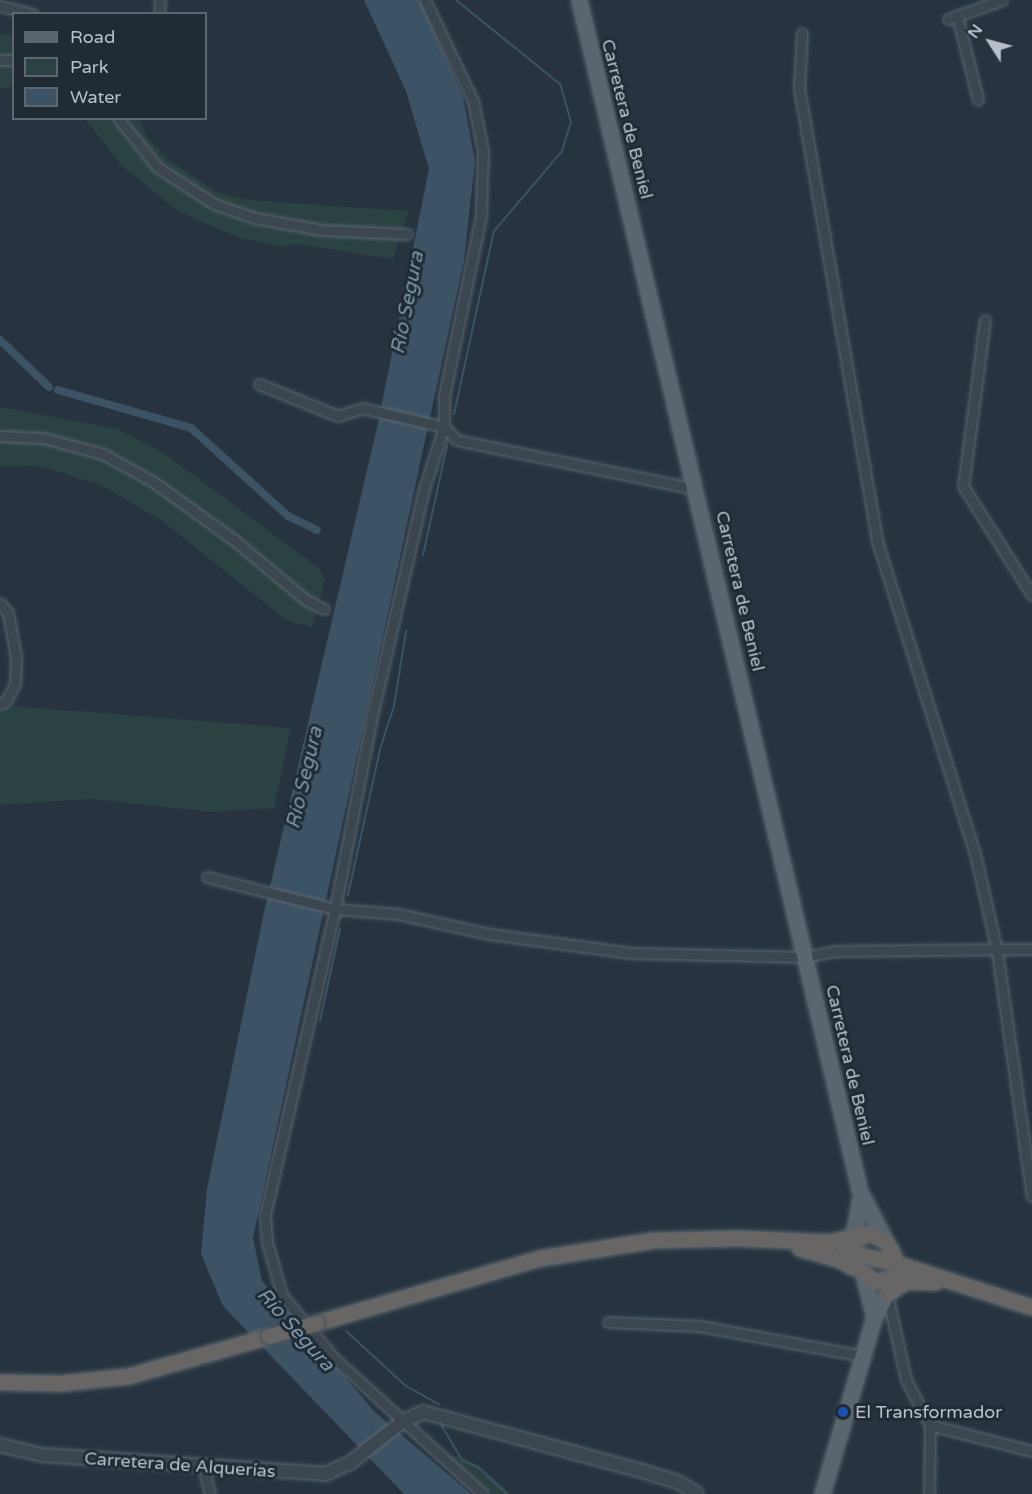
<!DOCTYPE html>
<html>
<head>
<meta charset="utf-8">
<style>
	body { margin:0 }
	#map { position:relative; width:1032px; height:1494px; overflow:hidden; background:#27343f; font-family:"Varela Round",sans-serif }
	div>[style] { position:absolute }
	.green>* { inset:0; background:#2a4241 }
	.water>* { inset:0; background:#3c5365 }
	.stream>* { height:2px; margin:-1px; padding:0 1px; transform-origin:1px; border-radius:1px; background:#3c5365 }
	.canal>* { height:8px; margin:-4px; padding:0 4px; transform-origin:4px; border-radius:4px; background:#3c5365 }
	.roads { filter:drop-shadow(0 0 2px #59646d) drop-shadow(0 0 2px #59646d) }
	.minor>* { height:9px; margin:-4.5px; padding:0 4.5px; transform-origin:4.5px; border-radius:4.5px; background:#3b464f }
	.tertiary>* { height:12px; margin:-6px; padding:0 6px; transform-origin:6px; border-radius:6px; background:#3b464f }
	.primary>* { height:15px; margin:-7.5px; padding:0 7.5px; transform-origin:7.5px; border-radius:7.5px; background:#59656f }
	.trunk>* { height:15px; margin:-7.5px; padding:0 7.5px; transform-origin:7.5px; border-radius:7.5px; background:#676664 }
	.bridges { filter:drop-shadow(0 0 2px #46515a) drop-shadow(0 0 2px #46515a) }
	.trunk-bridge>* { height:15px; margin:-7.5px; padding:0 7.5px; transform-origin:7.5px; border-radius:7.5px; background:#676664 }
	.dots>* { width:16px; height:16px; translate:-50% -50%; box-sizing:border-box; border:3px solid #202b34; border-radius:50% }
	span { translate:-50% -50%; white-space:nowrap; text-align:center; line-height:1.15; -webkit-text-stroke:6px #202b34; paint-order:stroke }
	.street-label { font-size:18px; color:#b8c1ca }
	.poi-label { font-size:18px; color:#b8c1ca }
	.left { translate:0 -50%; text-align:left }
	.water-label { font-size:20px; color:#7a96aa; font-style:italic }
	.legend { position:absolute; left:12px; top:12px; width:195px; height:108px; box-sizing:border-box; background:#202b34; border:2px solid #5d6770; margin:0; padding:8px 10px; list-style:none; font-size:18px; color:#b8c1ca }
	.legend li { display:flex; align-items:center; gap:12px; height:30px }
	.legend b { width:30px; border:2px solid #5d6770 }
	.north { position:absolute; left:960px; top:12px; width:60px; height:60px; -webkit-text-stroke:4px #202b34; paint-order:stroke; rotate:306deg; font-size:16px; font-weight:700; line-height:24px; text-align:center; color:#b8c1ca }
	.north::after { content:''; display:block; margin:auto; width:21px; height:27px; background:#b8c1ca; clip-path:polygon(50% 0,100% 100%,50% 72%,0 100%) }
</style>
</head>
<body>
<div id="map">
	<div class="green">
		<div style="clip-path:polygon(0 34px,14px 34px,13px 86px,0 89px)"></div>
		<div style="clip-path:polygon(85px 119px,140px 119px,146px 135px,166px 158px,215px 191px,248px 200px,409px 211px,393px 259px,296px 244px,281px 247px,237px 237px,178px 211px,122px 166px)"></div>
		<div style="clip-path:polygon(0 407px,118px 429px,165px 454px,319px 568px,325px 579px,312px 628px,285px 619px,161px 520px,101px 485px,39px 466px,0 467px)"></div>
		<div style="clip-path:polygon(0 705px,291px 728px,274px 808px,211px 812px,92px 799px,0 805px)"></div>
		<div style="clip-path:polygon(440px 1454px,462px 1457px,480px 1466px,511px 1494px,493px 1494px)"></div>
	</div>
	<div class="water">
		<div style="clip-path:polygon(364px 0,420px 0,463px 97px,475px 161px,464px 260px,253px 1238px,262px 1281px,375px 1412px,471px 1494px,404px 1494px,223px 1306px,201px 1254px,207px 1189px,264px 912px,378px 423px,429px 169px,406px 91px)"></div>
	</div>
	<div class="stream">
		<div style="left:454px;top:414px;width:187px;rotate:-77.7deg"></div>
		<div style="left:494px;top:231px;width:105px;rotate:-49.6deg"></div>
		<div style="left:562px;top:151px;width:30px;rotate:-73deg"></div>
		<div style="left:571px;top:122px;width:40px;rotate:-106deg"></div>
		<div style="left:560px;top:84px;width:134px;rotate:-141.1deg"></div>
		<div style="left:423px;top:555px;width:112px;rotate:-77.6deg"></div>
		<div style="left:348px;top:895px;width:149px;rotate:-77.6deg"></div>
		<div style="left:380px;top:749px;width:45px;rotate:-72deg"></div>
		<div style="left:394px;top:706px;width:76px;rotate:-80.9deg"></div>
		<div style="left:320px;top:1021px;width:94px;rotate:-77.7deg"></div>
		<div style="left:346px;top:1331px;width:81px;rotate:42.5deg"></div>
		<div style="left:406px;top:1386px;width:38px;rotate:29deg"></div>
		<div style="left:439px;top:1421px;width:45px;rotate:59.5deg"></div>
		<div style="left:462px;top:1460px;width:19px;rotate:25deg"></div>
		<div style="left:479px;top:1468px;width:38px;rotate:43deg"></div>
	</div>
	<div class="canal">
		<div style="left:0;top:340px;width:68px;rotate:43.8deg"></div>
		<div style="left:58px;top:390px;width:138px;rotate:15.9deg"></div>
		<div style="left:191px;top:428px;width:131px;rotate:42.2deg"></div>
		<div style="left:288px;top:516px;width:32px;rotate:26deg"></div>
	</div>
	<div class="roads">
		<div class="minor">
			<div style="left:425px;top:0;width:112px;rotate:64.6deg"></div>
			<div style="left:473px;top:101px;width:51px;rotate:78.7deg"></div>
			<div style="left:483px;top:151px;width:65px;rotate:91.8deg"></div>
			<div style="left:481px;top:216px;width:185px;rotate:101.6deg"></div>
			<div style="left:444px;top:397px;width:30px;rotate:90deg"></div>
			<div style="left:444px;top:427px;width:65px;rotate:107.9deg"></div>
			<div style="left:424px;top:489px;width:228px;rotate:102.9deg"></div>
			<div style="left:373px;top:711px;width:202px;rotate:100.9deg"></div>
			<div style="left:335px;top:909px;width:313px;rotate:102.9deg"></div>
			<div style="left:265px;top:1214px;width:28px;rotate:86deg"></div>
			<div style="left:267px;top:1242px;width:55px;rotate:74.2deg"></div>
			<div style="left:282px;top:1295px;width:82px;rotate:50.5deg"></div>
			<div style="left:334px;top:1358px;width:202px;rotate:42.4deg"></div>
			<div style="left:0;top:6px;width:34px;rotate:14deg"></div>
			<div style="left:159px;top:14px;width:14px;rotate:-86deg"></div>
			<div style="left:957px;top:16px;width:86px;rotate:75.8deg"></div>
			<div style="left:948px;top:19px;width:57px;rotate:-19.4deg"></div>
			<div style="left:802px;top:33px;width:55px;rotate:93.1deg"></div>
			<div style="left:799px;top:88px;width:460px;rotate:80.2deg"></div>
			<div style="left:877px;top:541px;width:328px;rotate:72.6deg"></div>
			<div style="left:975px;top:854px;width:99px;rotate:77.2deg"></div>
			<div style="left:997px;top:951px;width:248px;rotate:81.9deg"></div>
			<div style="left:0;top:60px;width:14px"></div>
			<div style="left:118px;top:118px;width:63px;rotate:51.5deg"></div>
			<div style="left:157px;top:167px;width:68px;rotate:33deg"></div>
			<div style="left:214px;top:204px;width:43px;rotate:18.9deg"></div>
			<div style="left:255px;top:218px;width:68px;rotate:10.2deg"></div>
			<div style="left:322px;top:230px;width:85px;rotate:2.7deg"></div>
			<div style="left:985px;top:320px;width:167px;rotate:97.5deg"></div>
			<div style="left:963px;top:486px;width:129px;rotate:57.7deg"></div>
			<div style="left:259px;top:384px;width:85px;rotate:22.1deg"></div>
			<div style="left:338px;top:416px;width:25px;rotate:-18deg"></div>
			<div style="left:362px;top:408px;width:84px;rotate:13deg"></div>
			<div style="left:444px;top:427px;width:18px;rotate:45deg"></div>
			<div style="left:457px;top:440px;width:244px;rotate:11.6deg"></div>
			<div style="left:0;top:436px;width:43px;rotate:2.7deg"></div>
			<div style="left:43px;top:438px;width:62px;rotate:14.9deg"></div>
			<div style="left:103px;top:454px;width:60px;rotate:29.1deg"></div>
			<div style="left:155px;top:483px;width:97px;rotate:35.8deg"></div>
			<div style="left:234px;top:540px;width:94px;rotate:39.8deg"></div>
			<div style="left:306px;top:600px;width:20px;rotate:27deg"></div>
			<div style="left:0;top:603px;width:13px;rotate:51deg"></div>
			<div style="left:8px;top:613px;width:45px;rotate:79.7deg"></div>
			<div style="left:16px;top:657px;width:27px;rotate:92deg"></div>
			<div style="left:15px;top:684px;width:19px;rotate:118deg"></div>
			<div style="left:6px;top:701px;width:7px;rotate:153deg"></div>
			<div style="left:207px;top:877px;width:132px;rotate:14deg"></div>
			<div style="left:335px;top:909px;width:63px;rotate:4.5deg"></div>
			<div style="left:398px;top:914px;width:94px;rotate:12.3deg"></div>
			<div style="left:490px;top:934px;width:142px;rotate:7.7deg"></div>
			<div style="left:631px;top:953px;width:174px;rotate:1.3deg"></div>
			<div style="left:805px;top:957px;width:32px;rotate:-11deg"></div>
			<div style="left:836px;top:951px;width:196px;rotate:-0.6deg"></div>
			<div style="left:887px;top:1294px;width:88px;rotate:77.5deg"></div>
			<div style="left:906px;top:1380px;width:51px;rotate:61.9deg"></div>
			<div style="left:930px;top:1425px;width:69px;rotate:90.8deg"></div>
			<div style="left:608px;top:1322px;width:92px;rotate:2.5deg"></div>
			<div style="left:700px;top:1326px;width:166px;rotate:10.4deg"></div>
			<div style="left:930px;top:1425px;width:105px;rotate:14.3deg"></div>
			<div style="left:203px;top:1466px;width:29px;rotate:76deg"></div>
		</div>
		<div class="tertiary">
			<div style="left:0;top:1445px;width:43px;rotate:13.4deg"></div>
			<div style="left:42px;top:1455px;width:284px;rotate:3.8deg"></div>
			<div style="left:325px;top:1474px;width:27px;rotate:-24deg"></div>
			<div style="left:350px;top:1463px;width:66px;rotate:-38.3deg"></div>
			<div style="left:402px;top:1422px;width:23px;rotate:-25deg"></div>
			<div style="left:423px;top:1412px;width:230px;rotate:15.1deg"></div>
			<div style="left:645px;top:1472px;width:34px;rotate:17deg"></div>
			<div style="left:678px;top:1482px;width:22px;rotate:32deg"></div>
		</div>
		<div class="primary">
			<div style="left:579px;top:0;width:1225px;rotate:76.74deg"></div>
			<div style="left:860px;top:1192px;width:56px;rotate:62.5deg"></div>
			<div style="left:852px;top:1243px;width:46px;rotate:-79.9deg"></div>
			<div style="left:863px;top:1274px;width:44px;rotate:75.7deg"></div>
			<div style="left:822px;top:1494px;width:184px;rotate:-73.6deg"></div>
			<div style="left:874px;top:1317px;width:38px;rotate:-61deg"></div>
		</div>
		<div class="trunk">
			<div style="left:799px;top:1248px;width:43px;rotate:16.3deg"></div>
			<div style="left:840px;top:1260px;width:14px;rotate:30deg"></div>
			<div style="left:844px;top:1251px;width:56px;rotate:13.5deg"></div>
			<div style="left:898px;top:1264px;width:141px;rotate:17.8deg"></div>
			<div style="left:887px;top:1294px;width:23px;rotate:-34deg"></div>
			<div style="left:906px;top:1281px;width:29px;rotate:2deg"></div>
			<div style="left:316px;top:1323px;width:233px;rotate:-16.2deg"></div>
			<div style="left:540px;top:1258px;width:115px;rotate:-9deg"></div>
			<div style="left:654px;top:1240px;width:84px;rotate:-1.4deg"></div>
			<div style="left:738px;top:1238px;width:91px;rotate:2.5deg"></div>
			<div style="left:829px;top:1242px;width:32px;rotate:-13deg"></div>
			<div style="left:860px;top:1235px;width:6px;rotate:-9deg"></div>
			<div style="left:866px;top:1234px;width:5px"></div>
			<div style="left:871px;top:1234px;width:17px;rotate:28deg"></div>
			<div style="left:886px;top:1242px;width:9px;rotate:58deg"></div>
			<div style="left:891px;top:1250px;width:21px;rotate:67deg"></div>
			<div style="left:899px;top:1269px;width:10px;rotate:114deg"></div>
			<div style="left:895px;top:1278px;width:21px;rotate:172deg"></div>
			<div style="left:874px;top:1281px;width:24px;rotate:-142deg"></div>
			<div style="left:855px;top:1266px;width:10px;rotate:-114deg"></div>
			<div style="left:851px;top:1257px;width:14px;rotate:-86deg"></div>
			<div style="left:852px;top:1243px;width:17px;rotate:-33deg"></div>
			<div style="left:0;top:1382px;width:61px;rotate:0.9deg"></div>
			<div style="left:61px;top:1383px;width:67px;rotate:-6deg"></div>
			<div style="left:128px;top:1376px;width:147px;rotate:-15.8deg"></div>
		</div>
	</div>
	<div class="bridges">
		<div class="trunk-bridge">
			<div style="left:269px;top:1336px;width:49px;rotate:-15.5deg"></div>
		</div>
	</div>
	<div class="dots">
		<div style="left:843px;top:1412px;background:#1a4fb4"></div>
	</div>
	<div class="street-label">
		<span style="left:627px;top:119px;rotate:76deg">Carretera de Beniel</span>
		<span style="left:740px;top:591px;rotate:77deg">Carretera de Beniel</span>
		<span style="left:850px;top:1065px;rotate:77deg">Carretera de Beniel</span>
		<span style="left:180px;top:1465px;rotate:4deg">Carretera de Alquerías</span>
	</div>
	<div class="poi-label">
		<span class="left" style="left:855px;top:1412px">El Transformador</span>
	</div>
	<div class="water-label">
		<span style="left:408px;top:303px;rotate:-79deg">Río Segura</span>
		<span style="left:305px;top:778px;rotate:-77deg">Río Segura</span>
		<span style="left:295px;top:1330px;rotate:48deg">Río Segura</span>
	</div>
	<ul class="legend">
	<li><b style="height:8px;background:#59656f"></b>Road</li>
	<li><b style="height:16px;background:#2a4241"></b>Park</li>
	<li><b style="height:16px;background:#3c5365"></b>Water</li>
	</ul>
	<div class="north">N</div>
</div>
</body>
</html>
